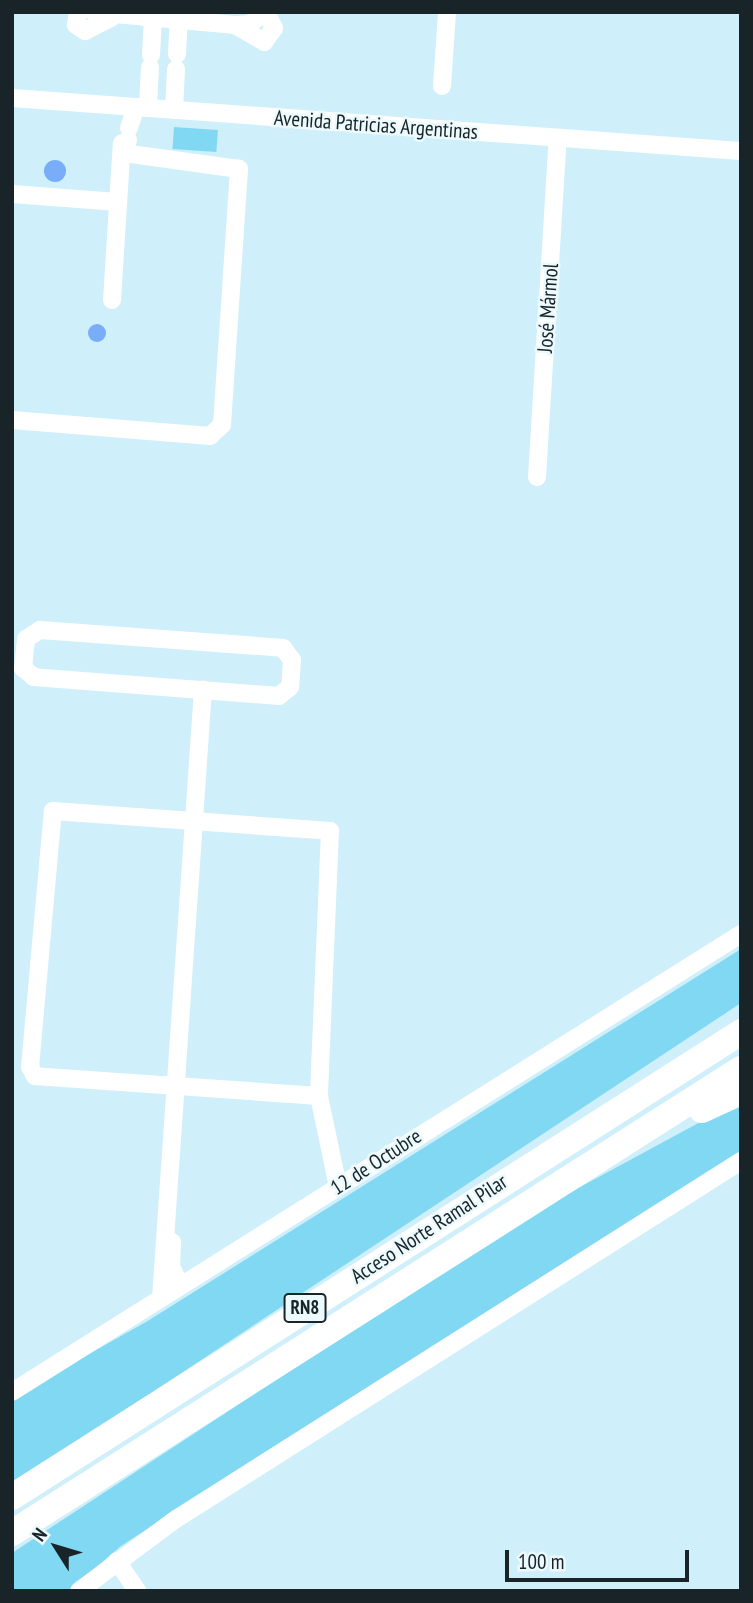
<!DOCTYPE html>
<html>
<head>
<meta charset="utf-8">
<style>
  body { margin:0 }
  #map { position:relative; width:753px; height:1603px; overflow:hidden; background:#cfeffa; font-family:"PT Sans Narrow",sans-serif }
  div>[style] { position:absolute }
  .green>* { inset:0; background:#81d8f3; transform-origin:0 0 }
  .water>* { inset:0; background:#79adf9 }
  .round { border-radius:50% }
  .minor>* { height:18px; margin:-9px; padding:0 9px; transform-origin:9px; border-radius:9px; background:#fff }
  .highway>* { height:26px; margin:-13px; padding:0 13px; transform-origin:13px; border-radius:13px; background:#fff }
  span { translate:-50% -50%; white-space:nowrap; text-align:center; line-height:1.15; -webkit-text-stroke:5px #ecf9fd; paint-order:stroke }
  .shield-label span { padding:2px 5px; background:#ecf9fd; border:2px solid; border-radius:5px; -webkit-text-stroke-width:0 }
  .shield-label { font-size:19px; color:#182428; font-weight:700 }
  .street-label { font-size:21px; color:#182428 }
  .frame { position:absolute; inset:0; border:14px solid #182428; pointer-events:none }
  .north { position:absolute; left:21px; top:1512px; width:70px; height:70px; -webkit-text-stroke:5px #ecf9fd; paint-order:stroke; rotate:307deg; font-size:19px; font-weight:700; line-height:28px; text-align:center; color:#182428 }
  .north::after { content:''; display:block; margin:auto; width:24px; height:32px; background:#182428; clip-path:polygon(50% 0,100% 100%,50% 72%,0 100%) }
  .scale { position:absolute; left:505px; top:1550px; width:184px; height:32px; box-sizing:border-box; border:4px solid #182428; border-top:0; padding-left:9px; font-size:21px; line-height:24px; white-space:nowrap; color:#182428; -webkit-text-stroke:5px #ecf9fd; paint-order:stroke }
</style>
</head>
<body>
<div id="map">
  <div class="green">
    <i style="left:174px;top:127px;width:44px;height:22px;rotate:4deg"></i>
    <i style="clip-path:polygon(741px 949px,741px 1003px,12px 1485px,12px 1397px,146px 1322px)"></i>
    <i style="clip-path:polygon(741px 1100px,741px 1153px,259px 1456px,121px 1546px,68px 1591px,12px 1591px,12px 1553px,521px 1219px)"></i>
  </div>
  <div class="water">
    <i class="round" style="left:44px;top:160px;width:22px;height:22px"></i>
    <i class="round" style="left:88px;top:324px;width:18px;height:18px"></i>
  </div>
  <div class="minor">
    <i style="left:78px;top:12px;width:13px;rotate:99deg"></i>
    <i style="left:76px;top:25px;width:11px;rotate:34deg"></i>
    <i style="left:85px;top:31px;width:30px;rotate:-27deg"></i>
    <i style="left:93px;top:12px;width:143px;rotate:5.2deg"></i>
    <i style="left:235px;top:25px;width:16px;rotate:-4deg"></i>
    <i style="left:251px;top:24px;width:16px;rotate:-47deg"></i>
    <i style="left:235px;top:25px;width:34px;rotate:30deg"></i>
    <i style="left:264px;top:42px;width:17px;rotate:-54deg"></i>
    <i style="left:274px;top:28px;width:18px;rotate:-117deg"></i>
    <i style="left:177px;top:54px;width:33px;rotate:-87deg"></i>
    <i style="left:151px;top:55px;width:35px;rotate:-87deg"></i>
    <i style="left:442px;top:86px;width:74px;rotate:-86.1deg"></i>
    <i style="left:12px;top:98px;width:731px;rotate:4.16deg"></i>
    <i style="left:148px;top:108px;width:41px;rotate:-87.2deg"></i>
    <i style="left:174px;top:110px;width:41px;rotate:-87.2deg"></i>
    <i style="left:129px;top:128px;width:22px;rotate:-72deg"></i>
    <i style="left:12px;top:194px;width:106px;rotate:4.3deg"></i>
    <i style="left:112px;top:300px;width:157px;rotate:-86.4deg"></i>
    <i style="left:12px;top:420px;width:199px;rotate:4.6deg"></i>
    <i style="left:210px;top:436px;width:16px;rotate:-43deg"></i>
    <i style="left:222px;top:425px;width:257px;rotate:-86.2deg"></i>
    <i style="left:239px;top:169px;width:116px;rotate:-172.1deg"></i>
    <i style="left:124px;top:153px;width:14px;rotate:-73deg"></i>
    <i style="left:537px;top:477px;width:340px;rotate:-86.5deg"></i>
    <i style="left:40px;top:630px;width:244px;rotate:4.2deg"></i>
    <i style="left:283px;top:648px;width:15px;rotate:53deg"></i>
    <i style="left:292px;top:660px;width:27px;rotate:94deg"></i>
    <i style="left:290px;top:687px;width:14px;rotate:141deg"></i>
    <i style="left:279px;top:696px;width:246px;rotate:-175.6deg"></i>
    <i style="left:34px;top:677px;width:14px;rotate:-141deg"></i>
    <i style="left:23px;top:668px;width:29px;rotate:-84deg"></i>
    <i style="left:26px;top:639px;width:17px;rotate:-33deg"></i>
    <i style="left:319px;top:1096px;width:285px;rotate:-176deg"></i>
    <i style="left:35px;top:1076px;width:10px;rotate:-119deg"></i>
    <i style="left:30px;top:1067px;width:257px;rotate:-84.9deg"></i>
    <i style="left:53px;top:811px;width:278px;rotate:4.1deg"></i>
    <i style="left:330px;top:831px;width:265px;rotate:92.4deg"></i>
    <i style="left:319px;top:1096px;width:93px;rotate:78.2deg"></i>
    <i style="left:172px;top:1242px;width:24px;rotate:92deg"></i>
    <i style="left:171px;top:1266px;width:22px;rotate:66deg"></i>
    <i style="left:161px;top:1298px;width:610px;rotate:-86.05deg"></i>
    <i style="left:12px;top:1392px;width:861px;rotate:-32.14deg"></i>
    <i style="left:117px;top:1561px;width:36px;rotate:56deg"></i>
    <i style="left:79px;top:1591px;width:121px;rotate:-36.6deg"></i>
    <i style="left:176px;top:1519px;width:669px;rotate:-32.36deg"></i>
  </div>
  <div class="highway">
    <i style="left:702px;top:1110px;width:43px;rotate:-24.8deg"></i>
    <i style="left:12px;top:1497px;width:865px;rotate:-32.53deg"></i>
    <i style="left:12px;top:1533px;width:864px;rotate:-32.48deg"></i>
  </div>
  <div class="shield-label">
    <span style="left:305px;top:1308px">RN8</span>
  </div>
  <div class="street-label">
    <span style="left:376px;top:125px;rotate:4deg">Avenida Patricias Argentinas</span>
    <span style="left:548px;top:308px;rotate:-86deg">José Mármol</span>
    <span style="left:376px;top:1162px;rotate:-33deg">12 de Octubre</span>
    <span style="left:429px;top:1229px;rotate:-33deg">Acceso Norte Ramal Pilar</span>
  </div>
  <div class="frame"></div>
  <div class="north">N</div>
  <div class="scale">100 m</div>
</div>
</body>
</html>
